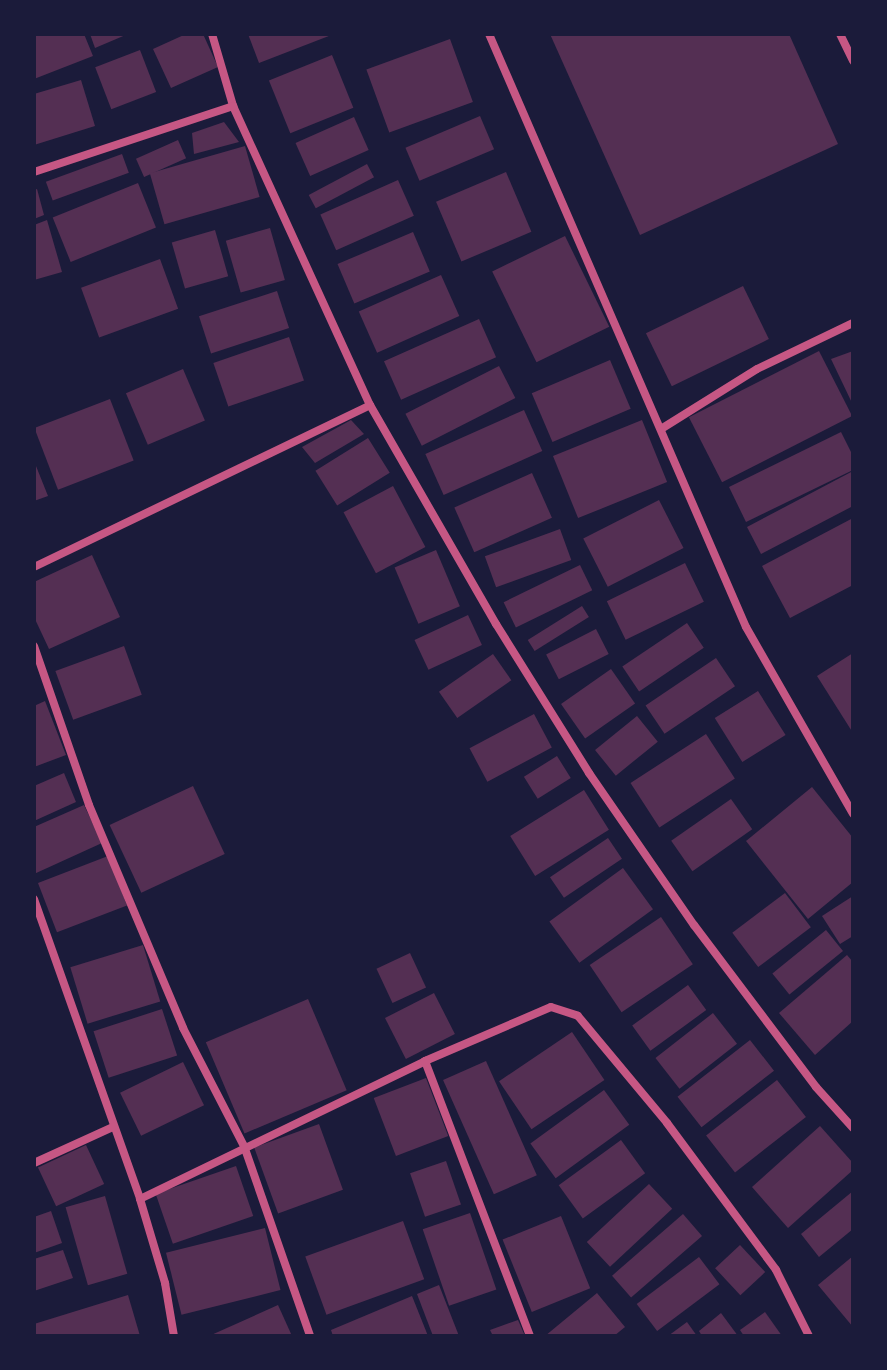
<!DOCTYPE html>
<html>
<head>
<meta charset="utf-8">
<style>
  body { margin:0 }
  #map { position:relative; width:887px; height:1370px; overflow:hidden; background:#1b1b3a; font-family:Arial,sans-serif }
  div>[style] { position:absolute }
  .building>* { inset:0; background:#542f53; transform-origin:0 0 }
  .minor>* { height:8px; margin:-4px; padding:0 4px; transform-origin:4px; border-radius:4px; background:#c65784 }
  span { translate:-50% -50%; white-space:nowrap; text-align:center; line-height:1.15; -webkit-text-stroke:6px #1b1b3a; paint-order:stroke }
  .frame { position:absolute; inset:0; border:36px solid #1b1b3a; pointer-events:none }
</style>
</head>
<body>
<div id="map">
  <div class="building">
    <i style="clip-path:polygon(34px 34px,84px 34px,93px 56px,34px 79px)"></i>
    <i style="clip-path:polygon(90px 34px,128px 34px,95px 48px)"></i>
    <i style="clip-path:polygon(186px 34px,203px 34px,218px 67px,171px 88px,153px 49px)"></i>
    <i style="clip-path:polygon(248px 34px,334px 34px,259px 63px)"></i>
    <i style="clip-path:polygon(550px 34px,789px 34px,838px 144px,640px 235px)"></i>
    <i style="left:450px;top:39px;width:67px;height:89px;rotate:70deg"></i>
    <i style="left:140px;top:50px;width:45px;height:48px;rotate:69deg"></i>
    <i style="left:332px;top:55px;width:57px;height:68px;rotate:68deg"></i>
    <i style="clip-path:polygon(81px 80px,95px 126px,34px 145px,34px 94px)"></i>
    <i style="left:480px;top:116px;width:36px;height:81px;rotate:67deg"></i>
    <i style="left:354px;top:117px;width:36px;height:64px;rotate:66deg"></i>
    <i style="clip-path:polygon(224px 122px,239px 142px,194px 154px,192px 133px)"></i>
    <i style="left:178px;top:140px;width:20px;height:46px;rotate:66deg"></i>
    <i style="left:245px;top:146px;width:53px;height:99px;rotate:74deg"></i>
    <i style="left:122px;top:154px;width:20px;height:81px;rotate:70deg"></i>
    <i style="left:367px;top:164px;width:15px;height:66px;rotate:62deg"></i>
    <i style="left:506px;top:172px;width:65px;height:76px;rotate:67deg"></i>
    <i style="left:398px;top:180px;width:39px;height:85px;rotate:66deg"></i>
    <i style="left:138px;top:183px;width:48px;height:92px;rotate:68deg"></i>
    <i style="clip-path:polygon(37px 189px,44px 215px,34px 219px,34px 190px)"></i>
    <i style="clip-path:polygon(47px 220px,62px 272px,34px 280px,34px 225px)"></i>
    <i style="left:270px;top:228px;width:54px;height:46px;rotate:74deg"></i>
    <i style="left:215px;top:230px;width:48px;height:45px;rotate:74deg"></i>
    <i style="left:413px;top:232px;width:43px;height:82px;rotate:67deg"></i>
    <i style="left:565px;top:236px;width:101px;height:81px;rotate:64deg"></i>
    <i style="left:160px;top:259px;width:53px;height:84px;rotate:70deg"></i>
    <i style="left:441px;top:275px;width:45px;height:90px;rotate:66deg"></i>
    <i style="left:743px;top:286px;width:59px;height:108px;rotate:64deg"></i>
    <i style="left:277px;top:291px;width:39px;height:82px;rotate:72deg"></i>
    <i style="left:479px;top:319px;width:42px;height:104px;rotate:66deg"></i>
    <i style="left:289px;top:337px;width:46px;height:80px;rotate:71deg"></i>
    <i style="left:819px;top:351px;width:73px;height:146px;rotate:63deg"></i>
    <i style="clip-path:polygon(853px 351px,853px 405px,831px 359px)"></i>
    <i style="left:610px;top:360px;width:53px;height:85px;rotate:67deg"></i>
    <i style="left:499px;top:366px;width:36px;height:105px;rotate:63deg"></i>
    <i style="left:183px;top:369px;width:56px;height:62px;rotate:67deg"></i>
    <i style="left:110px;top:399px;width:66px;height:81px;rotate:69deg"></i>
    <i style="left:524px;top:410px;width:45px;height:108px;rotate:66deg"></i>
    <i style="clip-path:polygon(351px 420px,364px 434px,315px 463px,302px 447px)"></i>
    <i style="left:642px;top:420px;width:67px;height:96px;rotate:68deg"></i>
    <i style="clip-path:polygon(841px 432px,853px 456px,853px 470px,746px 522px,729px 487px)"></i>
    <i style="left:368px;top:438px;width:41px;height:62px;rotate:58deg"></i>
    <i style="clip-path:polygon(34px 461px,48px 496px,34px 501px)"></i>
    <i style="clip-path:polygon(853px 471px,853px 506px,761px 554px,747px 527px)"></i>
    <i style="left:532px;top:473px;width:49px;height:85px;rotate:66deg"></i>
    <i style="left:393px;top:486px;width:69px;height:56px;rotate:62deg"></i>
    <i style="left:659px;top:500px;width:54px;height:85px;rotate:63deg"></i>
    <i style="clip-path:polygon(853px 518px,853px 585px,790px 618px,762px 566px)"></i>
    <i style="left:560px;top:529px;width:33px;height:80px;rotate:70deg"></i>
    <i style="left:436px;top:550px;width:61px;height:45px;rotate:67deg"></i>
    <i style="clip-path:polygon(92px 555px,120px 617px,49px 649px,34px 617px,34px 582px)"></i>
    <i style="left:685px;top:563px;width:43px;height:87px;rotate:64deg"></i>
    <i style="left:580px;top:565px;width:28px;height:85px;rotate:64deg"></i>
    <i style="left:582px;top:606px;width:13px;height:64px;rotate:58deg"></i>
    <i style="left:468px;top:615px;width:33px;height:59px;rotate:65deg"></i>
    <i style="left:687px;top:623px;width:30px;height:78px;rotate:56deg"></i>
    <i style="left:596px;top:629px;width:28px;height:56px;rotate:63deg"></i>
    <i style="left:124px;top:646px;width:52px;height:73px;rotate:70deg"></i>
    <i style="clip-path:polygon(853px 653px,853px 733px,817px 676px)"></i>
    <i style="left:493px;top:654px;width:32px;height:66px;rotate:55deg"></i>
    <i style="left:716px;top:658px;width:34px;height:85px;rotate:56deg"></i>
    <i style="left:611px;top:669px;width:42px;height:61px;rotate:55deg"></i>
    <i style="left:758px;top:691px;width:52px;height:51px;rotate:58deg"></i>
    <i style="clip-path:polygon(45px 701px,66px 755px,34px 767px,34px 706px)"></i>
    <i style="left:534px;top:714px;width:38px;height:73px;rotate:62deg"></i>
    <i style="left:637px;top:716px;width:33px;height:54px;rotate:51deg"></i>
    <i style="left:706px;top:734px;width:53px;height:90px;rotate:57deg"></i>
    <i style="left:557px;top:756px;width:26px;height:39px;rotate:58deg"></i>
    <i style="clip-path:polygon(64px 773px,76px 802px,34px 821px,34px 786px)"></i>
    <i style="left:193px;top:786px;width:75px;height:92px;rotate:65deg"></i>
    <i style="clip-path:polygon(812px 787px,853px 838px,853px 882px,808px 919px,746px 841px)"></i>
    <i style="left:584px;top:790px;width:47px;height:87px;rotate:58deg"></i>
    <i style="left:731px;top:799px;width:37px;height:73px;rotate:55deg"></i>
    <i style="clip-path:polygon(84px 805px,102px 843px,34px 874px,34px 827px)"></i>
    <i style="left:608px;top:838px;width:25px;height:70px;rotate:56deg"></i>
    <i style="left:108px;top:856px;width:53px;height:75px;rotate:69deg"></i>
    <i style="left:623px;top:868px;width:51px;height:91px;rotate:54deg"></i>
    <i style="left:785px;top:893px;width:43px;height:66px;rotate:53deg"></i>
    <i style="clip-path:polygon(853px 896px,853px 936px,840px 944px,822px 916px)"></i>
    <i style="left:661px;top:917px;width:57px;height:86px;rotate:56deg"></i>
    <i style="left:826px;top:930px;width:27px;height:69px;rotate:51deg"></i>
    <i style="left:143px;top:945px;width:59px;height:76px;rotate:73deg"></i>
    <i style="left:410px;top:953px;width:38px;height:37px;rotate:65deg"></i>
    <i style="clip-path:polygon(847px 955px,853px 962px,853px 1021px,815px 1055px,779px 1013px)"></i>
    <i style="left:688px;top:985px;width:31px;height:69px;rotate:54deg"></i>
    <i style="left:434px;top:993px;width:46px;height:55px;rotate:63deg"></i>
    <i style="left:308px;top:999px;width:99px;height:111px;rotate:67deg"></i>
    <i style="left:162px;top:1009px;width:49px;height:72px;rotate:72deg"></i>
    <i style="left:713px;top:1013px;width:39px;height:73px;rotate:52deg"></i>
    <i style="left:572px;top:1032px;width:58px;height:88px;rotate:56deg"></i>
    <i style="left:750px;top:1040px;width:39px;height:92px;rotate:52deg"></i>
    <i style="left:486px;top:1061px;width:125px;height:47px;rotate:66deg"></i>
    <i style="left:183px;top:1062px;width:48px;height:70px;rotate:64deg"></i>
    <i style="left:426px;top:1078px;width:62px;height:56px;rotate:69deg"></i>
    <i style="left:777px;top:1080px;width:47px;height:90px;rotate:52deg"></i>
    <i style="left:604px;top:1090px;width:43px;height:91px;rotate:54deg"></i>
    <i style="left:319px;top:1124px;width:70px;height:69px;rotate:70deg"></i>
    <i style="clip-path:polygon(820px 1126px,853px 1163px,853px 1170px,788px 1228px,752px 1187px)"></i>
    <i style="left:621px;top:1140px;width:41px;height:77px;rotate:54deg"></i>
    <i style="left:86px;top:1145px;width:43px;height:53px;rotate:65deg"></i>
    <i style="left:446px;top:1161px;width:46px;height:38px;rotate:71deg"></i>
    <i style="left:236px;top:1166px;width:53px;height:85px;rotate:71deg"></i>
    <i style="left:649px;top:1184px;width:34px;height:85px;rotate:47deg"></i>
    <i style="clip-path:polygon(853px 1191px,853px 1229px,819px 1257px,801px 1234px)"></i>
    <i style="left:105px;top:1196px;width:81px;height:41px;rotate:74deg"></i>
    <i style="clip-path:polygon(51px 1211px,62px 1243px,34px 1253px,34px 1217px)"></i>
    <i style="left:470px;top:1213px;width:81px;height:50px;rotate:71deg"></i>
    <i style="left:683px;top:1214px;width:29px;height:94px;rotate:49deg"></i>
    <i style="left:561px;top:1216px;width:78px;height:63px;rotate:68deg"></i>
    <i style="left:403px;top:1221px;width:62px;height:104px;rotate:70deg"></i>
    <i style="left:265px;top:1228px;width:64px;height:102px;rotate:76deg"></i>
    <i style="left:740px;top:1245px;width:37px;height:34px;rotate:47deg"></i>
    <i style="clip-path:polygon(63px 1250px,73px 1278px,34px 1291px,34px 1259px)"></i>
    <i style="clip-path:polygon(853px 1256px,853px 1327px,818px 1285px)"></i>
    <i style="left:699px;top:1257px;width:34px;height:78px;rotate:53deg"></i>
    <i style="clip-path:polygon(439px 1285px,459px 1336px,433px 1336px,417px 1294px)"></i>
    <i style="clip-path:polygon(597px 1293px,625px 1327px,614px 1336px,545px 1336px)"></i>
    <i style="clip-path:polygon(128px 1295px,140px 1336px,34px 1336px,34px 1324px)"></i>
    <i style="clip-path:polygon(412px 1296px,428px 1336px,333px 1336px,331px 1330px)"></i>
    <i style="clip-path:polygon(278px 1305px,292px 1336px,209px 1336px)"></i>
    <i style="clip-path:polygon(765px 1312px,782px 1336px,744px 1336px,740px 1330px)"></i>
    <i style="clip-path:polygon(721px 1313px,738px 1336px,702px 1336px,699px 1331px)"></i>
    <i style="clip-path:polygon(518px 1320px,525px 1336px,493px 1336px,490px 1330px)"></i>
    <i style="clip-path:polygon(687px 1322px,697px 1336px,668px 1336px)"></i>
  </div>
  <div class="minor">
    <i style="left:212px;top:34px;width:75px;rotate:73.7deg"></i>
    <i style="left:233px;top:106px;width:329px;rotate:65.4deg"></i>
    <i style="left:370px;top:405px;width:253px;rotate:60.1deg"></i>
    <i style="left:496px;top:624px;width:176px;rotate:58deg"></i>
    <i style="left:589px;top:773px;width:185px;rotate:55.4deg"></i>
    <i style="left:694px;top:925px;width:203px;rotate:53deg"></i>
    <i style="left:816px;top:1087px;width:55px;rotate:47.9deg"></i>
    <i style="left:489px;top:34px;width:646px;rotate:66.57deg"></i>
    <i style="left:746px;top:627px;width:215px;rotate:60.2deg"></i>
    <i style="left:840px;top:34px;width:30px;rotate:64deg"></i>
    <i style="left:34px;top:172px;width:210px;rotate:-18.3deg"></i>
    <i style="left:661px;top:429px;width:113px;rotate:-32deg"></i>
    <i style="left:757px;top:369px;width:106px;rotate:-25.6deg"></i>
    <i style="left:34px;top:567px;width:373px;rotate:-25.7deg"></i>
    <i style="left:34px;top:646px;width:168px;rotate:70.9deg"></i>
    <i style="left:89px;top:805px;width:242px;rotate:67.1deg"></i>
    <i style="left:183px;top:1028px;width:133px;rotate:62.7deg"></i>
    <i style="left:244px;top:1146px;width:201px;rotate:70.8deg"></i>
    <i style="left:34px;top:899px;width:318px;rotate:70.5deg"></i>
    <i style="left:140px;top:1199px;width:88px;rotate:73.4deg"></i>
    <i style="left:165px;top:1283px;width:54px;rotate:80.4deg"></i>
    <i style="left:425px;top:1061px;width:137px;rotate:-23.2deg"></i>
    <i style="left:551px;top:1007px;width:28px;rotate:18deg"></i>
    <i style="left:578px;top:1016px;width:139px;rotate:50.2deg"></i>
    <i style="left:667px;top:1123px;width:183px;rotate:53.4deg"></i>
    <i style="left:776px;top:1270px;width:74px;rotate:63.4deg"></i>
    <i style="left:34px;top:1163px;width:87px;rotate:-24.5deg"></i>
    <i style="left:140px;top:1199px;width:317px;rotate:-25.8deg"></i>
    <i style="left:425px;top:1061px;width:294px;rotate:69.1deg"></i>
  </div>
  <div class="frame"></div>
</div>
</body>
</html>
